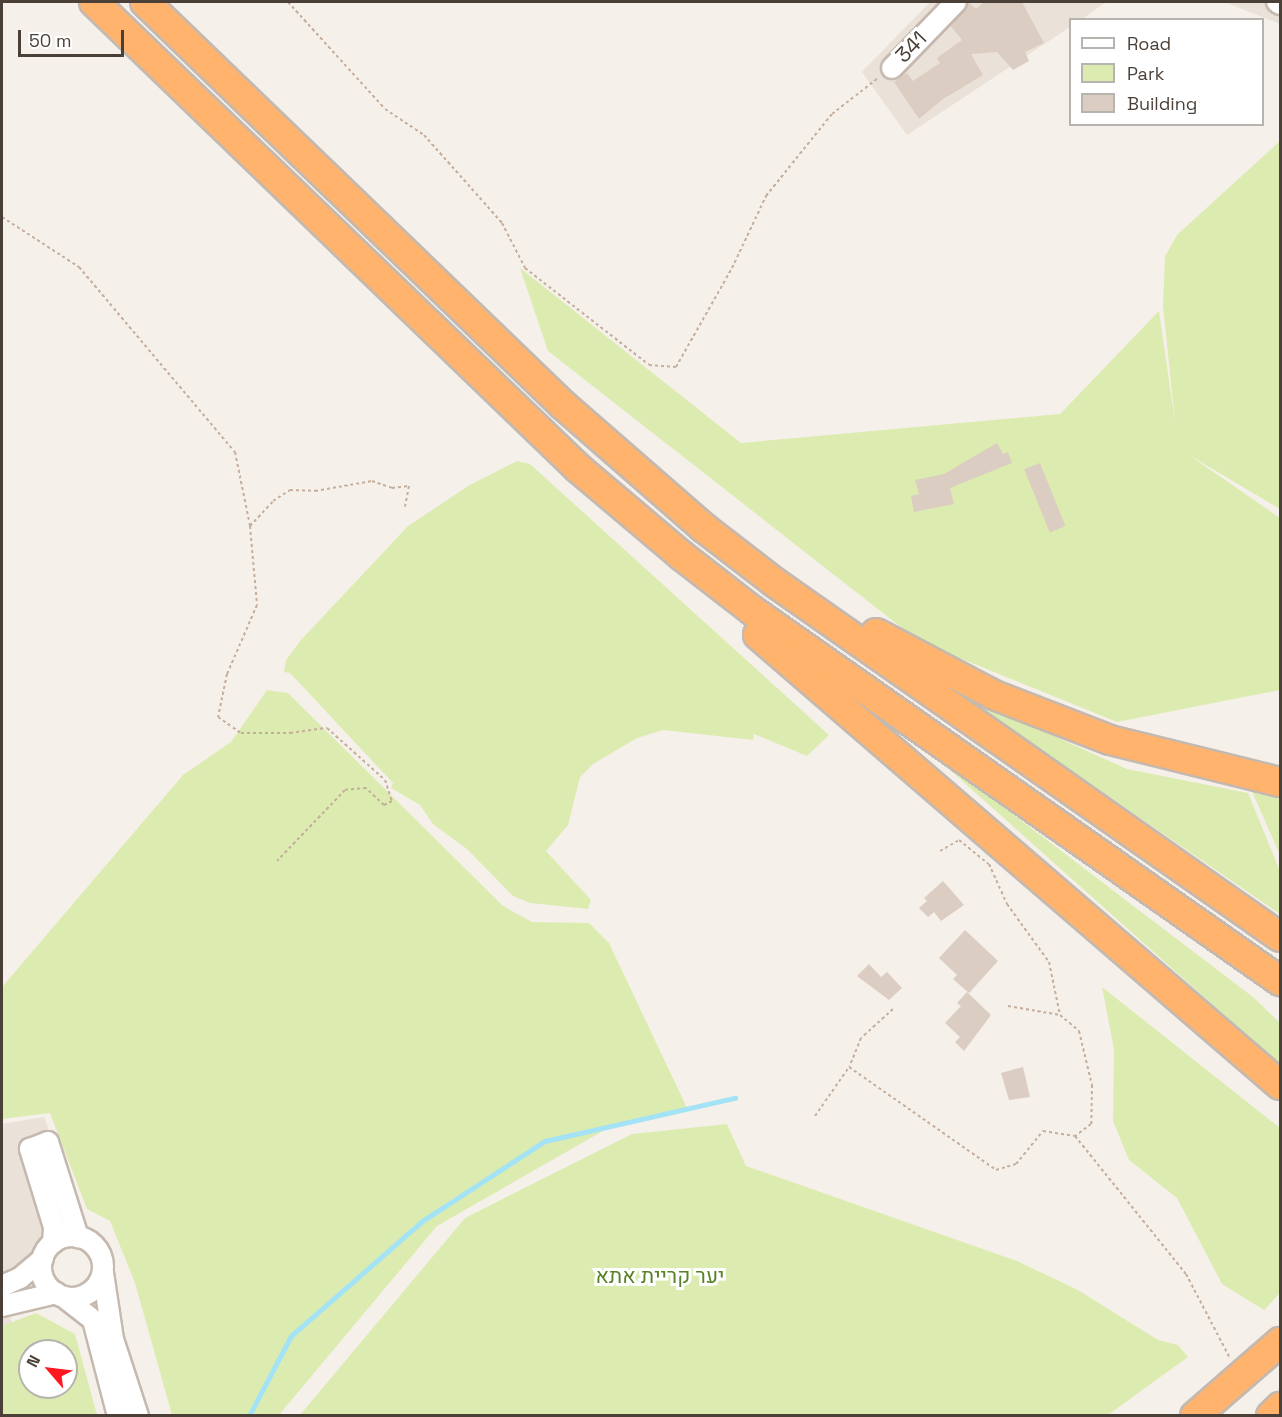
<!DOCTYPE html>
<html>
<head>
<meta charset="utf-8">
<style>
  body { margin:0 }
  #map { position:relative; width:1282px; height:1417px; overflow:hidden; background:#f6f0ea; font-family:"Space Grotesk",Heebo,sans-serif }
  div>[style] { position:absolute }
  .residential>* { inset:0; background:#eae1d8 }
  .green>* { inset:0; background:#dcecb1 }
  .stream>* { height:4.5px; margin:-2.25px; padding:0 2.25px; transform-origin:2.25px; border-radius:2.25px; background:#a4e3f5 }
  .building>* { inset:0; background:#dbcdc2; transform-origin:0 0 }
  .path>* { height:2px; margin-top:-1px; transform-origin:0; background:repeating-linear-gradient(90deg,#c5af9c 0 3px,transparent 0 6px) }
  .roads { filter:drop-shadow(2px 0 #c5b9af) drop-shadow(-2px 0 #c5b9af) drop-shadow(0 2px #c5b9af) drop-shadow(0 -2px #c5b9af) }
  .minor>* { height:20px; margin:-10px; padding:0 10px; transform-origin:10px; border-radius:10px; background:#fff }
  .minor>.ring { margin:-10px; padding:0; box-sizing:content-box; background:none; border:20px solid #fff; border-radius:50% }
  .highway>* { height:28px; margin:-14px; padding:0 14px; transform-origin:14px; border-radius:14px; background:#ffb36c }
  span { translate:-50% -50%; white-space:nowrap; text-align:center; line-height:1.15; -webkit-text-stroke:6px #fff; paint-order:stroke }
  .street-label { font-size:21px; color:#4b4038 }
  .park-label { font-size:21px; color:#598126 }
  .frame { position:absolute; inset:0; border:3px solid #4b4038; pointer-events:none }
  .legend { position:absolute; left:1069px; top:18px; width:195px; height:108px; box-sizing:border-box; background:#fff; border:2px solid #b7b3af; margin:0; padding:8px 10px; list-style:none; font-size:18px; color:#4b4038 }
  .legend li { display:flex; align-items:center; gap:12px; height:30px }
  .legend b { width:30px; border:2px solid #b7b3af }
  .north { position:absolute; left:18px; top:1339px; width:60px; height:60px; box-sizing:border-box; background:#fff; border:2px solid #b7b3af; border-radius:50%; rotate:298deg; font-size:16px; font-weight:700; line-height:24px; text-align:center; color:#4b4038 }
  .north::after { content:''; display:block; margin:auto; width:21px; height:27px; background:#ff1820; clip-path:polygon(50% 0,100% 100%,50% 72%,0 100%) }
  .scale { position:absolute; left:18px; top:30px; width:106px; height:27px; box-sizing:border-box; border:3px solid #4b4038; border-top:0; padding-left:8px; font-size:18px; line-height:21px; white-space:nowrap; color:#4b4038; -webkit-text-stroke:4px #fff; paint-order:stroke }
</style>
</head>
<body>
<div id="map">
  <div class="residential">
    <i style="clip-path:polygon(930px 2px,1106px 2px,1082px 19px,1070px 20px,1070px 27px,907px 135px,862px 72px)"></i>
    <i style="clip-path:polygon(1225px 2px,1280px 2px,1280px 24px,1232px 5px)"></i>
    <i style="clip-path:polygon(44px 1117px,80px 1213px,9px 1314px,30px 1373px,30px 1387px,2px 1415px,2px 1124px)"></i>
  </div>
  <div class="green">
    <i style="clip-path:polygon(1280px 141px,1280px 509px,1189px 455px,1280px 518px,1280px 690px,1117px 722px,920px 642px,548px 351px,520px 268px,741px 443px,1060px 414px,1159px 311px,1175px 422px,1163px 306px,1165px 256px,1177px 235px)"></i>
    <i style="clip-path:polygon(517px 461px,530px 464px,829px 735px,807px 756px,754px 734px,753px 740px,663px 730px,637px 738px,593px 764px,580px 777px,568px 825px,546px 851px,591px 900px,588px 909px,530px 903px,513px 896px,467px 849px,433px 824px,420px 805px,391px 788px,393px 783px,290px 673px,284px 672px,286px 660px,301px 640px,408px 526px,468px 486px)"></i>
    <i style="clip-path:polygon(267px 690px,288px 693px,503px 906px,532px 922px,589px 923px,609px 943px,688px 1110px,610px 1127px,437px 1226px,279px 1415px,172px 1415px,135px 1283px,110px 1221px,87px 1209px,50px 1113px,2px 1119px,2px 987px,183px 775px,231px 742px)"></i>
    <i style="clip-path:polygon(958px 693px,1127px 769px,1248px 793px,1280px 871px,1280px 914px)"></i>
    <i style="clip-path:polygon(922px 745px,1253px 997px,1280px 1023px,1280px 1065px)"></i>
    <i style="clip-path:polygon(1251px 789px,1280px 795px,1280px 855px)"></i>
    <i style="clip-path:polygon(1102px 987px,1280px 1128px,1280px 1293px,1264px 1310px,1222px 1284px,1177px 1198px,1129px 1160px,1113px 1121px,1114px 1049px)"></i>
    <i style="clip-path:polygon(727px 1124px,746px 1166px,1017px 1261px,1078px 1290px,1158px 1340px,1178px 1345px,1188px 1357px,1108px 1415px,300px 1415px,465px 1218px,632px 1134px)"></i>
    <i style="clip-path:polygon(evenodd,36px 1313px,75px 1334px,97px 1415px,2px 1415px,2px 1326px,36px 1313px,30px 1351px,66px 1351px,66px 1387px,30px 1387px,30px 1351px)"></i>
  </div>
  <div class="stream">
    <i style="left:249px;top:1416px;width:90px;rotate:-62.3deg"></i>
    <i style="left:291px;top:1336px;width:173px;rotate:-41.2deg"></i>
    <i style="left:421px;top:1222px;width:148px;rotate:-33.2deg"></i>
    <i style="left:545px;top:1141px;width:195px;rotate:-12.8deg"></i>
  </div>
  <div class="building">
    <i style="clip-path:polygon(968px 2px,976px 9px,984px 2px,1022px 2px,1044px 43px,1025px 52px,1029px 61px,1013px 70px,997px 52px,971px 54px,983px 75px,943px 99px,919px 119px,894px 82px,907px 73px,913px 81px,940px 63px,937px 58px,962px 40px,950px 25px)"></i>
    <i style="clip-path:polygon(997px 443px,1003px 454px,1008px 452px,1012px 463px,950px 488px,954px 504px,914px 512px,911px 496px,919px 494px,915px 480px,944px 474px)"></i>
    <i style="left:1040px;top:463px;width:68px;height:17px;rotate:68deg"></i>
    <i style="clip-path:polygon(943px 881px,964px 905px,941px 921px,934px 912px,928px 917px,919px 908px,927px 901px,924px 898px)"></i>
    <i style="clip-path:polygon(965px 930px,998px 961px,969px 993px,953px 979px,957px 975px,939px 958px)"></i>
    <i style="clip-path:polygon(869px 964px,881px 977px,887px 972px,902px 988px,889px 1000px,857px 976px)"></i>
    <i style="clip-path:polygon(967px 992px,991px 1015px,964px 1051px,955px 1042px,960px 1037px,945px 1023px,961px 1006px,957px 1003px)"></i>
    <i style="clip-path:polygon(1023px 1067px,1030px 1097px,1009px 1100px,1001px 1073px)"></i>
  </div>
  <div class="path">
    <i style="left:288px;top:2px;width:144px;rotate:47.8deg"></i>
    <i style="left:385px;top:109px;width:47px;rotate:33.7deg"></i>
    <i style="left:424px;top:135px;width:118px;rotate:48.4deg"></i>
    <i style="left:502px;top:223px;width:51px;rotate:62.9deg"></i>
    <i style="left:525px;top:268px;width:157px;rotate:38deg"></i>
    <i style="left:649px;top:365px;width:27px;rotate:4deg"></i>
    <i style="left:676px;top:367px;width:114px;rotate:-60.5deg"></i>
    <i style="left:732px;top:268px;width:80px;rotate:-64.7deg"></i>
    <i style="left:766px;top:196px;width:105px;rotate:-51.2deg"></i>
    <i style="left:832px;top:114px;width:58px;rotate:-38deg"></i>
    <i style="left:2px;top:217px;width:92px;rotate:33deg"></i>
    <i style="left:79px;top:267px;width:242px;rotate:49.9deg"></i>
    <i style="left:235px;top:452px;width:76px;rotate:78.5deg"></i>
    <i style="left:250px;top:526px;width:34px;rotate:-47deg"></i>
    <i style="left:273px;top:501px;width:20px;rotate:-33deg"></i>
    <i style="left:290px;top:490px;width:25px;rotate:2deg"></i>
    <i style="left:315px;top:491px;width:58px;rotate:-10deg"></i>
    <i style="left:372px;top:481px;width:21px;rotate:19deg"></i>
    <i style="left:392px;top:488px;width:17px;rotate:-7deg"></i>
    <i style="left:409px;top:486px;width:21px;rotate:101deg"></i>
    <i style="left:250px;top:526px;width:79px;rotate:84.9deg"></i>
    <i style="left:257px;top:605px;width:75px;rotate:113.5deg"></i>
    <i style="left:227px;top:674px;width:44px;rotate:101.8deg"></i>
    <i style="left:218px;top:717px;width:28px;rotate:35deg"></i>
    <i style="left:241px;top:733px;width:49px"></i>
    <i style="left:290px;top:733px;width:37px;rotate:-8deg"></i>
    <i style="left:327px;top:728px;width:78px;rotate:41.9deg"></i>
    <i style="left:385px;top:780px;width:22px;rotate:72deg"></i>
    <i style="left:392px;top:801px;width:9px;rotate:153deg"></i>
    <i style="left:384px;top:805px;width:25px;rotate:-137deg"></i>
    <i style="left:366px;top:788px;width:21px;rotate:175deg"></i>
    <i style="left:345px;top:790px;width:98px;rotate:133.8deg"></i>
    <i style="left:940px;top:851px;width:22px;rotate:-30deg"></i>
    <i style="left:959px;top:840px;width:38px;rotate:39deg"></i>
    <i style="left:989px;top:864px;width:44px;rotate:65.8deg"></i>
    <i style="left:1007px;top:904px;width:72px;rotate:54.1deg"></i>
    <i style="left:1049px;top:962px;width:54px;rotate:78.3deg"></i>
    <i style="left:1008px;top:1006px;width:53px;rotate:9.8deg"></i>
    <i style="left:1060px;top:1015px;width:25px;rotate:40deg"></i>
    <i style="left:1079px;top:1031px;width:56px;rotate:76.5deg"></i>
    <i style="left:1092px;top:1085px;width:39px;rotate:91deg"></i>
    <i style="left:1091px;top:1124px;width:20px;rotate:143deg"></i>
    <i style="left:893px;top:1009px;width:43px;rotate:137.8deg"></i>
    <i style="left:861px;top:1038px;width:31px;rotate:112deg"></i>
    <i style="left:849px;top:1067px;width:179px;rotate:35deg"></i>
    <i style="left:996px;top:1170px;width:21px;rotate:-17deg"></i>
    <i style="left:1016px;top:1164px;width:43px;rotate:-50.7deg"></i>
    <i style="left:1043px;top:1131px;width:32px;rotate:9deg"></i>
    <i style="left:1075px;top:1136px;width:177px;rotate:51.2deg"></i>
    <i style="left:1186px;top:1274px;width:95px;rotate:62.4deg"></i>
    <i style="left:815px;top:1116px;width:60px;rotate:-55.2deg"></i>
  </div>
  <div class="roads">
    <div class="minor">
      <i style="left:1277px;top:2px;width:4px;rotate:34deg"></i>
      <i style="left:892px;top:68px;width:92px;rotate:-45.9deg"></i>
      <i class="ring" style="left:41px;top:1236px;width:42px;height:42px"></i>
      <i style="left:53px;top:1243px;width:16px;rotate:-86deg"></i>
      <i style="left:54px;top:1227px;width:82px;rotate:-107.1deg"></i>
      <i style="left:30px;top:1149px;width:19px;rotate:-21deg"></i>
      <i style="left:48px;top:1142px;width:100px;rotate:72.5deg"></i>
      <i style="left:103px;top:1273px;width:67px;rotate:81.4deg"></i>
      <i style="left:113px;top:1339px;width:81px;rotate:72deg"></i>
      <i style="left:2px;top:1286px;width:20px;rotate:-24deg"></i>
      <i style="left:20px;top:1278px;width:30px;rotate:-40deg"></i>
      <i style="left:64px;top:1297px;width:37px;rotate:38deg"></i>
      <i style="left:93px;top:1320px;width:99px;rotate:75.4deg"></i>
      <i style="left:2px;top:1306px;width:56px;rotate:-13.5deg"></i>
    </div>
    <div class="highway">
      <i style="left:94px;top:2px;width:672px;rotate:43.91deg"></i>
      <i style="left:578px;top:468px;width:136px;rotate:40.2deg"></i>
      <i style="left:682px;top:556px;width:90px;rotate:37.8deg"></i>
      <i style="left:753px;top:611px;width:644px;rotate:35.07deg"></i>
      <i style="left:145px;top:2px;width:581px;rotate:43.95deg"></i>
      <i style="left:563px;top:405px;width:187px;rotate:41.1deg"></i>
      <i style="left:704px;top:528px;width:88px;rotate:37.6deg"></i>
      <i style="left:774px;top:582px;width:618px;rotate:35.05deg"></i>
      <i style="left:876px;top:633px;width:133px;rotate:27.7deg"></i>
      <i style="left:994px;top:695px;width:124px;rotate:21.2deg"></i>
      <i style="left:1110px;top:740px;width:175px;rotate:13.9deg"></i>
      <i style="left:758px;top:635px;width:689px;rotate:40.76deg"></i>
      <i style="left:1195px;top:1416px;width:113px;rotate:-41deg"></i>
      <i style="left:1271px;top:1416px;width:13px;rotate:-45deg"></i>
    </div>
  </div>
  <div class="street-label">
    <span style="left:911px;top:47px;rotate:-46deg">341</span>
  </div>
  <div class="park-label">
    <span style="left:660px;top:1276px">יער קריית אתא</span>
  </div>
  <div class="frame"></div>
  <ul class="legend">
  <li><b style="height:8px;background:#fff"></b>Road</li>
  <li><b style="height:16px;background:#dcecb1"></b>Park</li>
  <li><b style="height:16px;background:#dbcdc2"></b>Building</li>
  </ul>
  <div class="north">N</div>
  <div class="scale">50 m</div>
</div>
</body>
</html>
